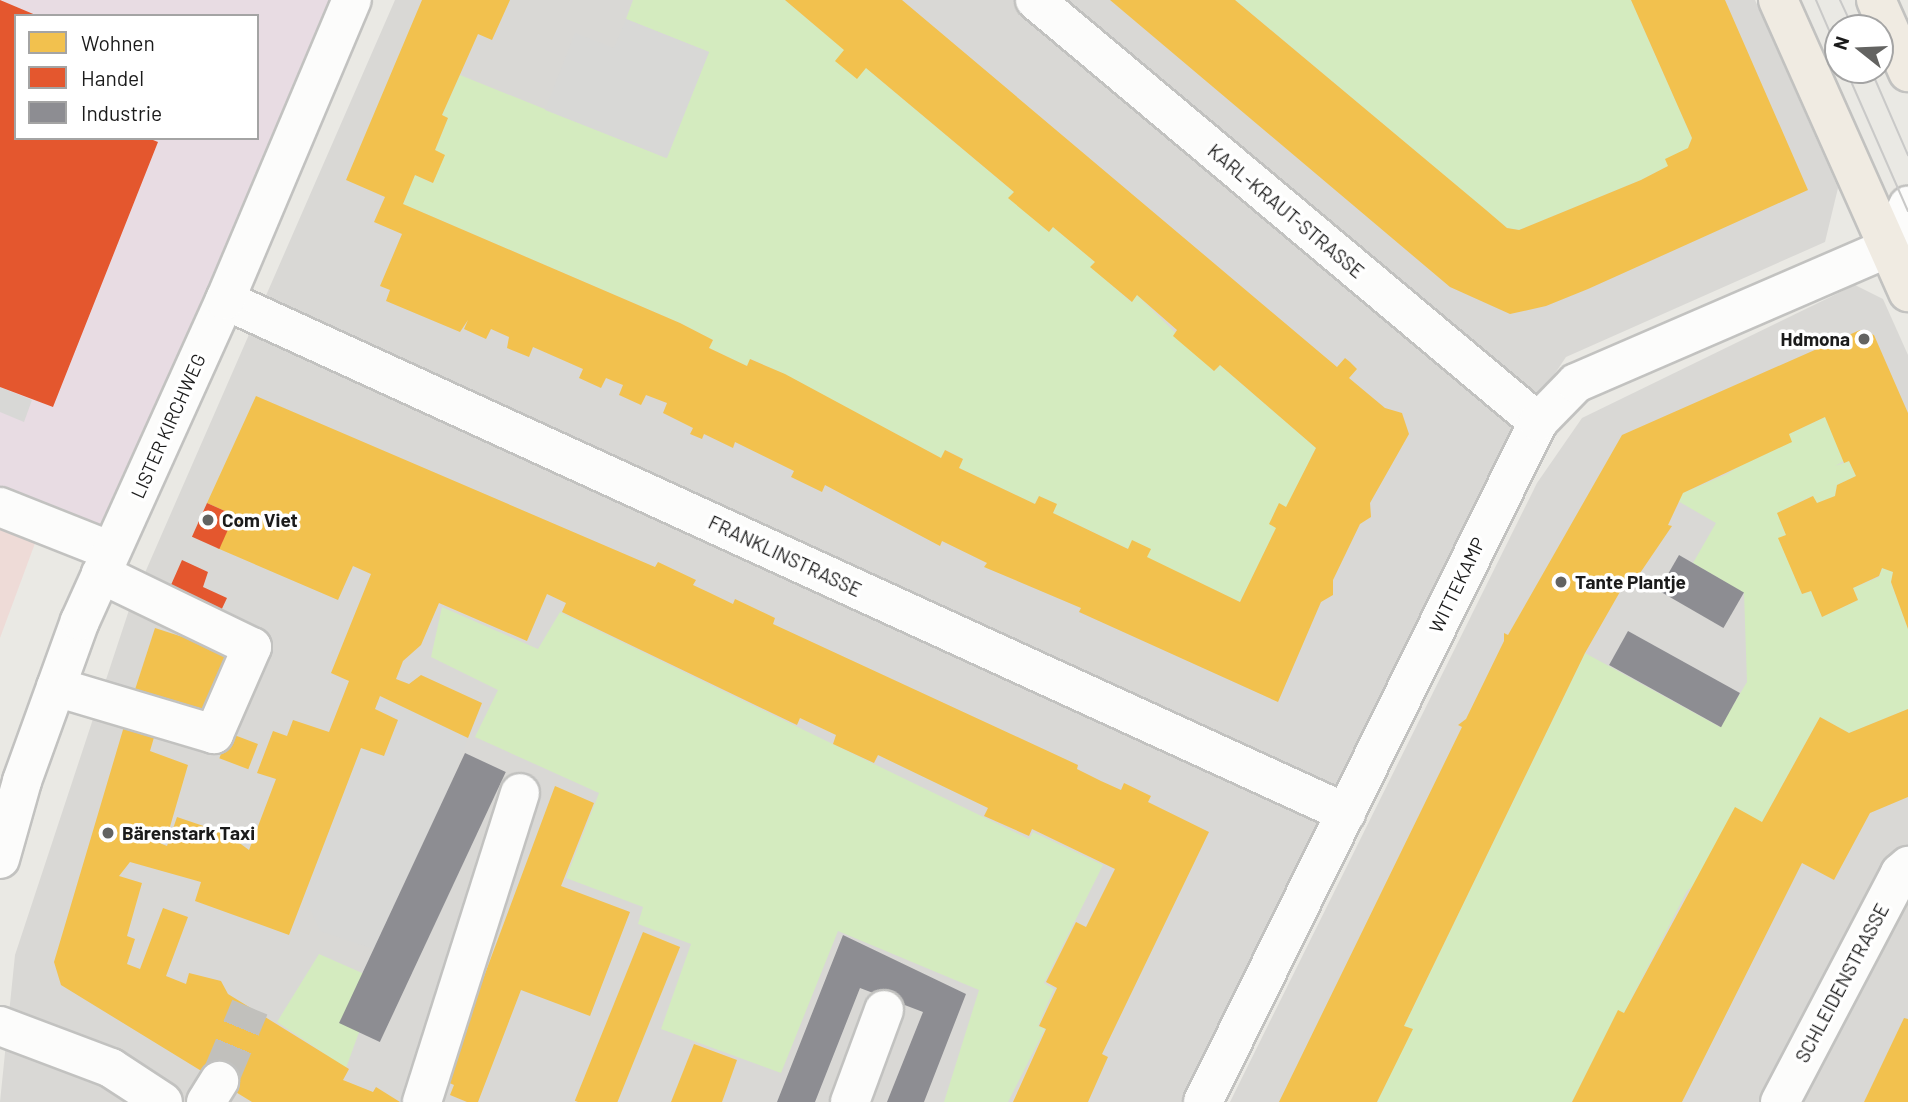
<!DOCTYPE html>
<html>
<head>
<meta charset="utf-8">
<style>
  body { margin:0 }
  #map { position:relative; width:1908px; height:1102px; overflow:hidden; background:#eae9e4; font-family:Barlow,sans-serif }
  div>[style] { position:absolute }
  .residential>* { inset:0; background:#d9d8d5 }
  .commercial>* { inset:0; background:#eedbd7 }
  .industrial>* { inset:0; background:#e8dce3 }
  .grass>* { inset:0; background:#d4ebbf }
  .parking>* { inset:0; background:#d8d8d6 }
  .homes>* { inset:0; background:#f2c14e; transform-origin:0 0 }
  .shops>* { inset:0; background:#e4572e; transform-origin:0 0 }
  .industry>* { inset:0; background:#8d8d92; transform-origin:0 0 }
  .minor-tunnel>* { height:38px; margin-top:-19px; transform-origin:0; background:repeating-linear-gradient(90deg,#c1c0bc 0 38px,transparent 0 57px) }
  .roads { filter:drop-shadow(2px 0 #c2c2c0) drop-shadow(-2px 0 #c2c2c0) drop-shadow(0 2px #c2c2c0) drop-shadow(0 -2px #c2c2c0) }
  .minor>* { height:38px; margin:-19px; padding:0 19px; transform-origin:19px; border-radius:19px; background:#fcfcfb }
  .major>* { height:38px; margin:-19px; padding:0 19px; transform-origin:19px; border-radius:19px; background:#f0ebe2 }
  .tram>* { height:2px; margin:-1px; padding:0 1px; transform-origin:1px; border-radius:1px; background:#c9c9c8 }
  .dots>* { width:19px; height:19px; translate:-50% -50%; box-sizing:border-box; border:4px solid #fff; border-radius:50% }
  span { translate:-50% -50%; white-space:nowrap; text-align:center; line-height:1.15; -webkit-text-stroke:7px #fff; paint-order:stroke }
  .street-label { font-size:19px; color:#1b1b1b }
  .poi-label { font-size:19px; color:#1b1b1b; font-weight:700 }
  .right { translate:-100% -50%; text-align:right }
  .left { translate:0 -50%; text-align:left }
  .legend { position:absolute; left:14px; top:14px; width:245px; height:126px; box-sizing:border-box; background:#fff; border:2px solid #a4a4a4; margin:0; padding:9px 12px; list-style:none; font-size:21px; color:#1b1b1b }
  .legend li { display:flex; align-items:center; gap:14px; height:35px }
  .legend b { width:35px; border:2px solid #a4a4a4 }
  .north { position:absolute; left:1824px; top:14px; width:70px; height:70px; box-sizing:border-box; background:#fff; border:2px solid #a4a4a4; border-radius:50%; rotate:288deg; font-size:19px; font-weight:700; line-height:28px; text-align:center; color:#1b1b1b }
  .north::after { content:''; display:block; margin:auto; width:24px; height:32px; background:#636361; clip-path:polygon(50% 0,100% 100%,50% 72%,0 100%) }
</style>
</head>
<body>
<div id="map">
  <div class="residential">
    <i style="clip-path:polygon(395px 0,1755px 0,1838px 188px,1825px 242px,1566px 357px,1501px 454px,1190px 1102px,0 1102px,15px 955px,130px 607px)"></i>
    <i style="clip-path:polygon(1855px 285px,1883px 299px,1908px 355px,1908px 1102px,1230px 1102px,1537px 483px,1582px 418px)"></i>
  </div>
  <div class="commercial">
    <i style="clip-path:polygon(0 510px,41px 527px,0 638px)"></i>
  </div>
  <div class="industrial">
    <i style="clip-path:polygon(evenodd,0 0,352px 0,111px 551px,0 507px,0 0,16px 16px,257px 16px,257px 138px,16px 138px,16px 16px)"></i>
  </div>
  <div class="grass">
    <i style="clip-path:polygon(633px 0,785px 0,1014px 192px,1009px 198px,1049px 232px,1053px 227px,1095px 262px,1091px 267px,1131px 302px,1137px 295px,1214px 371px,1220px 365px,1316px 448px,1240px 602px,1053px 513px,1056px 504px,1039px 496px,1035px 504px,959px 468px,963px 459px,946px 450px,941px 458px,784px 374px,751px 359px,747px 366px,709px 348px,713px 340px,680px 323px,403px 204px,415px 175px,432px 183px,435px 150px,448px 118px,442px 115px,460px 75px,666px 158px,709px 52px,626px 19px)"></i>
    <i style="clip-path:polygon(1235px 0,1631px 0,1692px 138px,1688px 148px,1668px 166px,1641px 180px,1519px 230px,1507px 228px)"></i>
    <i style="clip-path:polygon(1825px 417px,1844px 461px,1835px 466px,1849px 461px,1856px 476px,1837px 485px,1835px 496px,1817px 503px,1812px 496px,1777px 513px,1786px 535px,1779px 539px,1802px 594px,1811px 591px,1822px 617px,1858px 600px,1853px 588px,1879px 577px,1882px 568px,1893px 572px,1891px 582px,1908px 629px,1908px 709px,1849px 733px,1820px 717px,1762px 822px,1687px 891px,1624px 1013px,1618px 1011px,1572px 1102px,1377px 1102px,1412px 1029px,1404px 1026px,1585px 653px,1720px 727px,1747px 682px,1744px 593px,1693px 563px,1716px 523px,1678px 501px,1683px 493px,1727px 474px,1789px 434px)"></i>
    <i style="clip-path:polygon(442px 607px,538px 649px,560px 612px,1029px 839px,1033px 832px,1103px 865px,1044px 983px,1054px 989px,1038px 1026px,1045px 1029px,1008px 1102px,944px 1102px,979px 990px,838px 931px,781px 1073px,661px 1029px,691px 944px,638px 924px,643px 907px,566px 878px,599px 793px,475px 737px,498px 690px,431px 657px)"></i>
    <i style="clip-path:polygon(319px 954px,378px 980px,346px 1068px,277px 1022px)"></i>
  </div>
  <div class="parking">
    <i style="clip-path:polygon(626px 19px,709px 52px,667px 158px,545px 110px,575px 33px,614px 48px)"></i>
    <i style="clip-path:polygon(0 387px,32px 400px,24px 422px,0 412px)"></i>
    <i style="clip-path:polygon(380px 696px,468px 738px,388px 954px,320px 931px,304px 896px)"></i>
  </div>
  <div class="homes">
    <i style="clip-path:polygon(422px 0,510px 0,492px 40px,478px 34px,442px 115px,448px 118px,435px 150px,445px 155px,433px 183px,415px 175px,403px 204px,680px 323px,713px 340px,709px 348px,747px 366px,750px 359px,785px 374px,941px 458px,945px 450px,963px 459px,959px 468px,1035px 504px,1039px 496px,1057px 504px,1053px 513px,1128px 549px,1132px 540px,1151px 549px,1147px 557px,1240px 602px,1276px 528px,1269px 524px,1279px 503px,1286px 507px,1316px 448px,1220px 365px,1214px 371px,1173px 336px,1177px 330px,1137px 295px,1132px 302px,1090px 267px,1095px 262px,1053px 227px,1049px 232px,1008px 198px,1014px 192px,866px 68px,857px 79px,835px 61px,844px 50px,785px 0,902px 0,1337px 367px,1345px 358px,1350px 362px,1357px 369px,1349px 378px,1385px 408px,1402px 413px,1409px 434px,1370px 503px,1371px 517px,1360px 524px,1333px 580px,1333px 595px,1321px 602px,1278px 702px,1079px 612px,1081px 608px,984px 567px,987px 563px,942px 541px,940px 546px,825px 485px,822px 492px,791px 477px,794px 471px,735px 442px,733px 448px,704px 434px,702px 439px,690px 434px,693px 428px,663px 413px,667px 403px,646px 395px,641px 405px,619px 395px,623px 385px,606px 378px,601px 388px,579px 378px,583px 369px,533px 347px,529px 357px,507px 348px,509px 337px,491px 329px,486px 339px,464px 329px,468px 320px,460px 332px,386px 301px,390px 290px,380px 286px,402px 234px,374px 222px,385px 197px,346px 180px)"></i>
    <i style="clip-path:polygon(1110px 0,1235px 0,1486px 210px,1507px 228px,1519px 230px,1641px 180px,1668px 166px,1665px 159px,1688px 148px,1692px 138px,1631px 0,1725px 0,1808px 190px,1588px 289px,1546px 306px,1510px 314px,1450px 287px)"></i>
    <i style="clip-path:polygon(1860px 330px,1874px 335px,1908px 413px,1908px 629px,1891px 582px,1893px 572px,1882px 568px,1879px 576px,1853px 588px,1858px 600px,1822px 617px,1811px 591px,1802px 594px,1778px 538px,1786px 535px,1777px 513px,1813px 496px,1817px 503px,1835px 496px,1837px 485px,1856px 476px,1849px 461px,1844px 463px,1825px 417px,1789px 434px,1792px 442px,1683px 493px,1668px 525px,1672px 526px,1636px 579px,1629px 576px,1585px 653px,1404px 1026px,1413px 1029px,1377px 1102px,1279px 1102px,1462px 727px,1458px 725px,1466px 719px,1504px 641px,1504px 633px,1508px 635px,1622px 435px)"></i>
    <i style="clip-path:polygon(256px 396px,655px 567px,658px 562px,696px 580px,693px 585px,708px 592px,733px 604px,735px 599px,775px 618px,773px 624px,1078px 765px,1077px 769px,1101px 781px,1121px 790px,1124px 783px,1151px 796px,1148px 802px,1209px 832px,1102px 1054px,1108px 1057px,1088px 1102px,1013px 1102px,1046px 1029px,1039px 1026px,1057px 988px,1046px 982px,1076px 922px,1086px 927px,1115px 869px,1032px 829px,1029px 836px,984px 816px,988px 808px,878px 755px,874px 763px,833px 744px,836px 735px,800px 718px,797px 725px,562px 612px,566px 603px,547px 594px,527px 641px,439px 603px,421px 645px,403px 661px,396px 679px,409px 684px,421px 675px,482px 703px,468px 738px,380px 696px,375px 709px,398px 720px,384px 756px,361px 748px,289px 935px,195px 901px,201px 882px,130px 862px,119px 876px,142px 883px,127px 936px,135px 939px,127px 964px,140px 969px,163px 908px,188px 917px,166px 976px,186px 984px,189px 973px,221px 981px,228px 994px,349px 1069px,343px 1080px,373px 1092px,376px 1087px,400px 1102px,252px 1102px,61px 985px,54px 962px,125px 723px,155px 734px,150px 751px,188px 765px,167px 837px,149px 830px,147px 838px,167px 846px,177px 817px,227px 834px,249px 850px,276px 779px,257px 773px,273px 731px,287px 736px,293px 720px,329px 732px,349px 681px,331px 673px,371px 574px,353px 566px,338px 600px,217px 548px,234px 515px,207px 503px)"></i>
    <i style="left:155px;top:628px;width:78px;height:78px;rotate:18deg"></i>
    <i style="clip-path:polygon(1908px 709px,1908px 797px,1870px 813px,1834px 880px,1802px 863px,1682px 1102px,1572px 1102px,1618px 1010px,1624px 1013px,1735px 807px,1762px 822px,1820px 717px,1849px 733px)"></i>
    <i style="left:229px;top:733px;width:31px;height:27px;rotate:21deg"></i>
    <i style="clip-path:polygon(555px 786px,594px 803px,561px 886px,630px 912px,590px 1016px,521px 990px,478px 1102px,467px 1102px,450px 1095px,454px 1085px,445px 1081px)"></i>
    <i style="left:643px;top:932px;width:40px;height:182px;rotate:22deg"></i>
    <i style="clip-path:polygon(1904px 1018px,1908px 1019px,1908px 1102px,1864px 1102px)"></i>
    <i style="clip-path:polygon(694px 1044px,737px 1060px,722px 1102px,671px 1102px)"></i>
  </div>
  <div class="shops">
    <i style="clip-path:polygon(0 0,38px 16px,16px 16px,16px 138px,148px 138px,158px 142px,53px 407px,0 387px)"></i>
    <i style="left:207px;top:503px;width:30px;height:37px;rotate:24deg"></i>
    <i style="clip-path:polygon(182px 560px,208px 572px,203px 587px,227px 598px,219px 615px,167px 594px)"></i>
  </div>
  <div class="industry">
    <i style="left:1679px;top:555px;width:75px;height:41px;rotate:30deg"></i>
    <i style="left:1628px;top:631px;width:128px;height:39px;rotate:29deg"></i>
    <i style="left:465px;top:753px;width:45px;height:298px;rotate:25deg"></i>
    <i style="clip-path:polygon(843px 935px,966px 994px,924px 1102px,887px 1102px,923px 1012px,860px 988px,815px 1102px,777px 1102px)"></i>
  </div>
  <div class="minor-tunnel">
    <i style="left:219px;top:1081px;width:80px;rotate:-67.3deg"></i>
  </div>
  <div class="roads">
    <div class="minor">
      <i style="left:1035px;top:0;width:657px;rotate:40deg"></i>
      <i style="left:1888px;top:248px;width:47px;rotate:-64.5deg"></i>
      <i style="left:225px;top:300px;width:1233px;rotate:24.59deg"></i>
      <i style="left:0;top:507px;width:119px;rotate:21.6deg"></i>
      <i style="left:56px;top:687px;width:165px;rotate:16.6deg"></i>
      <i style="left:214px;top:734px;width:95px;rotate:-66.4deg"></i>
      <i style="left:252px;top:647px;width:168px;rotate:-154.2deg"></i>
      <i style="left:0;top:859px;width:81px;rotate:-74.2deg"></i>
      <i style="left:22px;top:781px;width:170px;rotate:-70.1deg"></i>
      <i style="left:80px;top:621px;width:352px;rotate:-65.7deg"></i>
      <i style="left:225px;top:300px;width:326px;rotate:-67.1deg"></i>
      <i style="left:0;top:1026px;width:119px;rotate:20.7deg"></i>
      <i style="left:111px;top:1068px;width:62px;rotate:33.2deg"></i>
      <i style="left:206px;top:1102px;width:25px;rotate:-58deg"></i>
      <i style="left:422px;top:1102px;width:324px;rotate:-72.4deg"></i>
      <i style="left:850px;top:1102px;width:98px;rotate:-69.7deg"></i>
      <i style="left:1203px;top:1102px;width:758px;rotate:-63.77deg"></i>
      <i style="left:1538px;top:422px;width:54px;rotate:-45.7deg"></i>
      <i style="left:1576px;top:383px;width:340px;rotate:-23.4deg"></i>
      <i style="left:1780px;top:1102px;width:259px;rotate:-62.3deg"></i>
      <i style="left:1900px;top:873px;width:11px;rotate:-41deg"></i>
    </div>
    <div class="major">
      <i style="left:1778px;top:0;width:320px;rotate:66deg"></i>
      <i style="left:1876px;top:0;width:79px;rotate:66deg"></i>
    </div>
  </div>
  <div class="tram">
    <i style="left:1816px;top:0;width:56px;rotate:66.7deg"></i>
    <i style="left:1840px;top:0;width:31px;rotate:65deg"></i>
    <i style="left:1846px;top:70px;width:154px;rotate:66.3deg"></i>
    <i style="left:1871px;top:70px;width:93px;rotate:66.5deg"></i>
  </div>
  <div class="dots">
    <i style="left:1864px;top:339px;background:#636361"></i>
    <i style="left:208px;top:520px;background:#636361"></i>
    <i style="left:1561px;top:582px;background:#636361"></i>
    <i style="left:108px;top:833px;background:#636361"></i>
  </div>
  <div class="street-label">
    <span style="left:1286px;top:211px;rotate:40deg">KARL-KRAUT-STRASSE</span>
    <span style="left:168px;top:426px;rotate:-66deg">LISTER KIRCHWEG</span>
    <span style="left:785px;top:556px;rotate:25deg">FRANKLINSTRASSE</span>
    <span style="left:1457px;top:585px;rotate:-64deg">WITTEKAMP</span>
    <span style="left:1842px;top:983px;rotate:-62deg">SCHLEIDENSTRASSE</span>
  </div>
  <div class="poi-label">
    <span class="right" style="left:1850px;top:339px">Hdmona</span>
    <span class="left" style="left:222px;top:520px">Com Viet</span>
    <span class="left" style="left:1575px;top:582px">Tante Plantje</span>
    <span class="left" style="left:122px;top:833px">Bärenstark Taxi</span>
  </div>
  <ul class="legend">
  <li><b style="height:19px;background:#f2c14e"></b>Wohnen</li>
  <li><b style="height:19px;background:#e4572e"></b>Handel</li>
  <li><b style="height:19px;background:#8d8d92"></b>Industrie</li>
  </ul>
  <div class="north">N</div>
</div>
</body>
</html>
